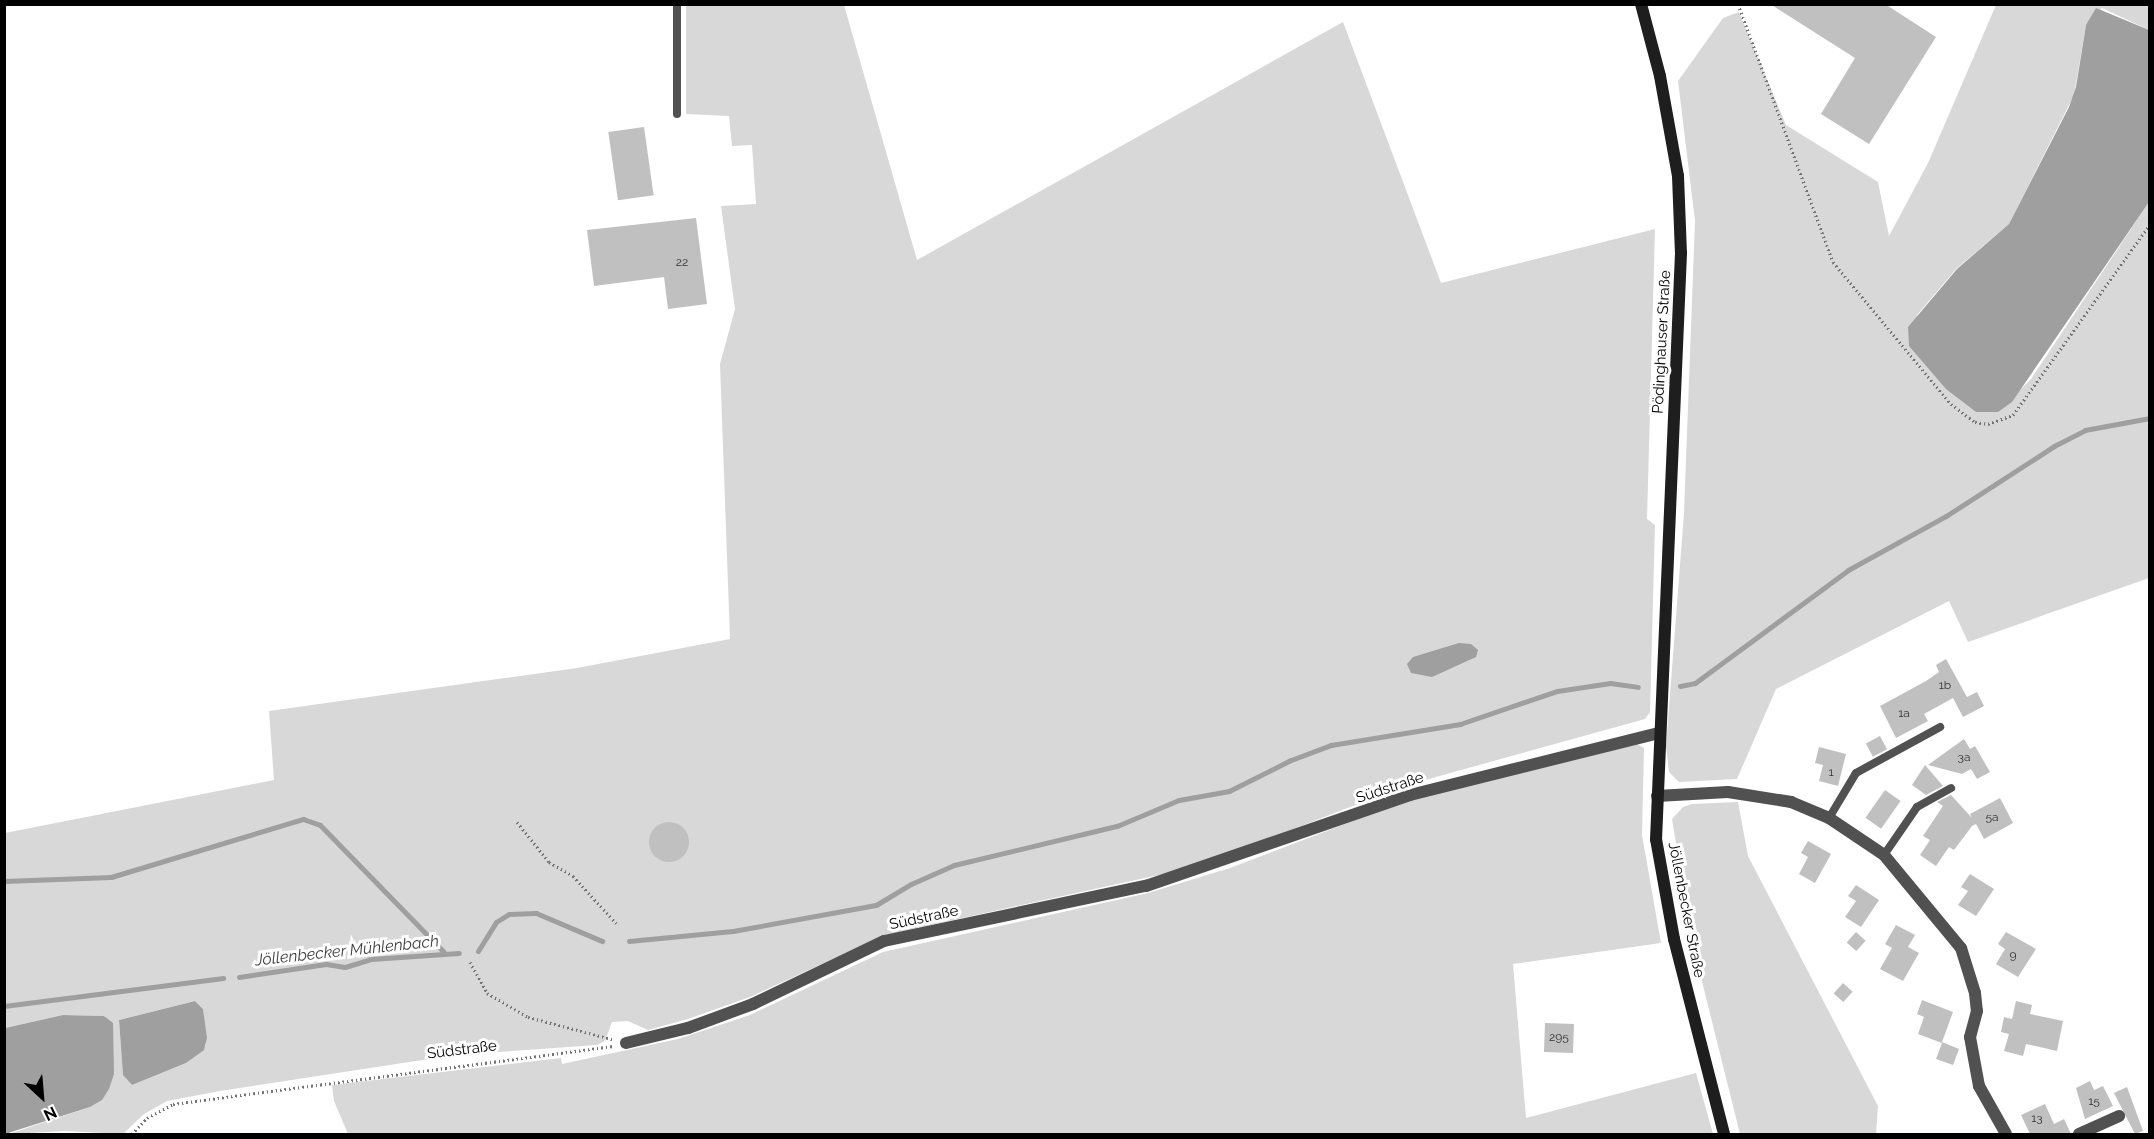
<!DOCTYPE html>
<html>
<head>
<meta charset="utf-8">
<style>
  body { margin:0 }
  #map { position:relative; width:2154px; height:1139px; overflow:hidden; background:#fff; font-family:Raleway,sans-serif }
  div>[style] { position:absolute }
  .green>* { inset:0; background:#d8d8d8 }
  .water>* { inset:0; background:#9f9f9f }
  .stream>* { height:5px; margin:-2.5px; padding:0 2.5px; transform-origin:2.5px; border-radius:2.5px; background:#9f9f9f }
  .building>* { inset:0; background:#c0c0c0; transform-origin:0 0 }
  .round { border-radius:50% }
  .path>* { height:3px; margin-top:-1.5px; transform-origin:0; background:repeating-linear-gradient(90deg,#737373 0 1.5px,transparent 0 4.5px) }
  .service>* { height:8px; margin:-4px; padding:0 4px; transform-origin:4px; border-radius:4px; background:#515151 }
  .minor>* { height:12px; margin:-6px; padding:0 6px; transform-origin:6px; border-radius:6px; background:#515151 }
  .secondary>* { height:12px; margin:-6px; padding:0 6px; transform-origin:6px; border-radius:6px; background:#1e1e1e }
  span { translate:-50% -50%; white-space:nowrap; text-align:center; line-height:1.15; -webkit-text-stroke:6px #fff; paint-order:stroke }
  .number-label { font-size:12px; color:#303030 }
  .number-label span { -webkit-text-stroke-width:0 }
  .street-label { font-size:15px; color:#000 }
  .water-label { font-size:16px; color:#404040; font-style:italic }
  .frame { position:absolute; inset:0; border:6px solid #000; pointer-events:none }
  .north { position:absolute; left:12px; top:1067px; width:60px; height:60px; -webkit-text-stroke:4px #fff; paint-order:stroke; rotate:154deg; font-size:16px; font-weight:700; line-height:24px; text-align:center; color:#000 }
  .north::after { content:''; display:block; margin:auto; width:21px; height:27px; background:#000; clip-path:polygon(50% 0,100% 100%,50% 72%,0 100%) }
</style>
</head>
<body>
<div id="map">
  <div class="green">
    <i style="clip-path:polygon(evenodd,686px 5px,844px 5px,917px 260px,1343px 22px,1441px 283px,1655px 229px,1647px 519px,1655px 525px,1650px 712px,1645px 719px,1407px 785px,1195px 867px,885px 935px,750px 997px,688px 1019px,648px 1030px,628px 1021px,612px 1022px,605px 1041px,597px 1045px,455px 1055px,220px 1091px,167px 1101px,144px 1114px,123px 1134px,65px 1131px,9px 1134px,90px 1107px,105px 1016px,63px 1015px,5px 1028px,5px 833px,274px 780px,269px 711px,577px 668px,730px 639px,720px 364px,735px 309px,721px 206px,756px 204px,752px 145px,732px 146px,729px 116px,686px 114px,686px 5px,195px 1001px,203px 1009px,206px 1045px,186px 1063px,132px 1085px,123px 1074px,119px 1020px,195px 1001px)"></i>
    <i style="clip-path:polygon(1996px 5px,2149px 5px,2149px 30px,2102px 8px,2086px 25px,2074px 95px,2009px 224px,1956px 269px,1917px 315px,1976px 412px,1998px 412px,2031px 379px,2149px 202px,2149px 578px,1968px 642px,1949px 601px,1776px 689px,1737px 779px,1679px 782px,1669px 772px,1666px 746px,1684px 513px,1695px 221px,1678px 81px,1723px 18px,1739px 12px,1786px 125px,1878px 182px,1889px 236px,1928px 163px)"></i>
    <i style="clip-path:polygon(1635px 743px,1644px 748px,1642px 835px,1661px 943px,1513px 964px,1526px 1118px,1696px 1073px,1713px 1134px,348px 1134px,334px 1101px,332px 1085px,561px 1058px,562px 1064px,678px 1039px,750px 1015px,883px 952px,1148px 893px,1230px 868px,1413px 798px)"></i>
    <i style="clip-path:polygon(1738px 802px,1748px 856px,1878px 1106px,1876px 1134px,1740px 1134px,1693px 945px,1672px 819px,1683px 807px,1692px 804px)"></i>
  </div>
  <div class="water">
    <i style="clip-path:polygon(2096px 8px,2149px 30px,2149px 202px,2012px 402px,1998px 412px,1976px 412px,1946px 389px,1909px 346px,1908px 327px,1957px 269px,2009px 224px,2069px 107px,2076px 87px,2086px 25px)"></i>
    <i style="clip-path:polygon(1459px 643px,1471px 644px,1478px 650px,1476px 657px,1432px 677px,1411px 673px,1407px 664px,1413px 657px)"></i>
    <i style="clip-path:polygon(195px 1001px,203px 1009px,207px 1038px,204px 1050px,186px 1063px,132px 1085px,123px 1075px,119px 1020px)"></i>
    <i style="clip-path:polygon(63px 1015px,104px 1016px,113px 1023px,114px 1074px,109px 1089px,102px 1100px,90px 1107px,5px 1134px,5px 1028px)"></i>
  </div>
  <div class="stream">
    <i style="left:1680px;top:686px;width:15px;rotate:-11deg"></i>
    <i style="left:1695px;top:683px;width:190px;rotate:-36.4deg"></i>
    <i style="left:1848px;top:570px;width:112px;rotate:-28.9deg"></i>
    <i style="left:1946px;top:516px;width:129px;rotate:-32.9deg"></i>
    <i style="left:2054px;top:446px;width:35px;rotate:-27deg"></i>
    <i style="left:2085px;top:430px;width:66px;rotate:-10.5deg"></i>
    <i style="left:4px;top:881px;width:107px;rotate:-2.1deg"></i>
    <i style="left:111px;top:877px;width:201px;rotate:-16.8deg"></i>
    <i style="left:303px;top:819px;width:18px;rotate:19deg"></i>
    <i style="left:320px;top:825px;width:177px;rotate:45.7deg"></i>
    <i style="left:629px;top:941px;width:104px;rotate:-5.5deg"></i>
    <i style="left:733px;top:931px;width:145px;rotate:-10.3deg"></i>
    <i style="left:876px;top:905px;width:41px;rotate:-31deg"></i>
    <i style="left:911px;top:884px;width:47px;rotate:-23.8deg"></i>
    <i style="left:954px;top:865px;width:168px;rotate:-13.5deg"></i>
    <i style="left:1117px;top:826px;width:67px;rotate:-22.8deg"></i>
    <i style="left:1179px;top:800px;width:51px;rotate:-10.2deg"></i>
    <i style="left:1229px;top:791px;width:69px;rotate:-26.6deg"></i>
    <i style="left:1291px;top:760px;width:43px;rotate:-20.6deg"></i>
    <i style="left:1331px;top:745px;width:131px;rotate:-9.2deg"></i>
    <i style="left:1460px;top:724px;width:102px;rotate:-18.8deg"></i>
    <i style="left:1557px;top:691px;width:54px;rotate:-8.6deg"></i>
    <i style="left:1610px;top:683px;width:28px;rotate:8deg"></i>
    <i style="left:478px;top:951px;width:34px;rotate:-58deg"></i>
    <i style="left:496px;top:922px;width:15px;rotate:-32deg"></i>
    <i style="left:509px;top:914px;width:27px;rotate:-2deg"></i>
    <i style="left:536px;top:913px;width:72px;rotate:23deg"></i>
    <i style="left:239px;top:977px;width:88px;rotate:-8.5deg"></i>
    <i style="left:326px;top:964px;width:19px;rotate:9deg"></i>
    <i style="left:345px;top:967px;width:27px;rotate:-17deg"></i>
    <i style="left:371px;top:959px;width:88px;rotate:-3.9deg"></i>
    <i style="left:4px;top:1006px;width:221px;rotate:-7.3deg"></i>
  </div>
  <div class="building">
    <i style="clip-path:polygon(1770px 4px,1885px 4px,1936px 37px,1869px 144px,1821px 114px,1855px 58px)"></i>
    <i style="left:644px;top:127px;width:69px;height:36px;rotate:82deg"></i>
    <i style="clip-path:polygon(696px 218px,707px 304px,668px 309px,664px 277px,594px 286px,587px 230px)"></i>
    <i style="clip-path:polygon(1946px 659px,1967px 697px,1977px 692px,1984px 706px,1963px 717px,1953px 698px,1924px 714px,1928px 721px,1896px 738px,1880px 706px,1926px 681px,1939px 672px,1936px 665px)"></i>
    <i style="left:1880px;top:736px;width:15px;height:16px;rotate:62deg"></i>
    <i style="clip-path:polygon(1964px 739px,1970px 749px,1975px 746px,1990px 772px,1977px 779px,1971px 769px,1962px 774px,1928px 765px)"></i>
    <i style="clip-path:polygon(1819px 747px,1846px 754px,1838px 786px,1819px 781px,1823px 765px,1815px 763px)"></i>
    <i style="clip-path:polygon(1925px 765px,1943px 786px,1926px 795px,1912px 785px)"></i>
    <i style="left:1885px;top:790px;width:19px;height:34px;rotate:35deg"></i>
    <i style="clip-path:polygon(1951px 795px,1972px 818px,1970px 814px,2000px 798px,2013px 823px,1984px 839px,1976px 824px,1972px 826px,1954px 850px,1949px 847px,1936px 866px,1920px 855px,1930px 840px,1923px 836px,1943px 806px,1937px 802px)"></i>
    <i class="round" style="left:649px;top:822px;width:40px;height:40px"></i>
    <i style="clip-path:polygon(1808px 841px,1831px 854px,1815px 883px,1799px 874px,1808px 857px,1801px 853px)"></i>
    <i style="clip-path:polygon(1970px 874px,1994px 889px,1976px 916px,1958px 905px,1968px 891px,1961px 887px)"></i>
    <i style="clip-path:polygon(1856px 885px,1879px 900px,1861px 927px,1845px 917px,1856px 901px,1848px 896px)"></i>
    <i style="clip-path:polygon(1896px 925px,1915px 935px,1908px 947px,1919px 953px,1903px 981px,1880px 969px,1892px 948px,1885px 944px)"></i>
    <i style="left:1856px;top:932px;width:13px;height:14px;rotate:42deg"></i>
    <i style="clip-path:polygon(2006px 932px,2036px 949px,2018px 977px,1996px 964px,2005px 949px,1998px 944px)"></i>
    <i style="left:1843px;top:983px;width:13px;height:14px;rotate:42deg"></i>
    <i style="clip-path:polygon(1922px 1000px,1953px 1012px,1942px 1042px,1959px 1049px,1953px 1065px,1936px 1059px,1942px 1043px,1918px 1034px,1924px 1017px,1917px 1014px)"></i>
    <i style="clip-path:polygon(2016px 1001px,2032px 1005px,2030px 1014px,2063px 1021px,2057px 1051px,2026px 1044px,2023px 1056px,2004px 1051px,2009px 1034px,2001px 1032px,2004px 1017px,2012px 1019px)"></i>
    <i style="left:1545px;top:1023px;width:29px;height:29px;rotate:2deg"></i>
    <i style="clip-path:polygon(2090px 1081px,2094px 1090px,2103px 1086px,2113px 1106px,2085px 1119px,2076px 1088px)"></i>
    <i style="clip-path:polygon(2127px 1087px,2143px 1131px,2135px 1134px,2114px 1093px)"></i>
    <i style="clip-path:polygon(2045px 1104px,2054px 1124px,2064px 1119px,2071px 1134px,2030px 1134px,2021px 1115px)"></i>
  </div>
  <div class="path">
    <i style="left:1738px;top:4px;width:275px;rotate:69.8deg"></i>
    <i style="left:1833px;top:262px;width:185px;rotate:50.3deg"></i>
    <i style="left:1951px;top:404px;width:30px;rotate:37deg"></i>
    <i style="left:1975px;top:422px;width:13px;rotate:9deg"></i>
    <i style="left:1988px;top:424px;width:27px;rotate:-20deg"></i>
    <i style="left:2013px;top:415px;width:235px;rotate:-54.3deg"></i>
    <i style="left:517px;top:822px;width:51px;rotate:51.3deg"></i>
    <i style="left:549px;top:862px;width:28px;rotate:30deg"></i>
    <i style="left:573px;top:876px;width:64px;rotate:47.5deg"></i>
    <i style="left:470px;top:962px;width:35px;rotate:61deg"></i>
    <i style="left:487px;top:993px;width:48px;rotate:30.3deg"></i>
    <i style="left:528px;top:1017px;width:87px;rotate:14.7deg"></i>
    <i style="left:132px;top:1134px;width:22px;rotate:-47deg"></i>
    <i style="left:147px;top:1118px;width:30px;rotate:-28deg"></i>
    <i style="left:173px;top:1104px;width:444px;rotate:-7.5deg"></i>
  </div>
  <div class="service">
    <i style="left:677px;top:4px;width:110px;rotate:90deg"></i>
    <i style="left:1829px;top:818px;width:52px;rotate:-59deg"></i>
    <i style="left:1856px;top:773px;width:96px;rotate:-28.7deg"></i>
    <i style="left:1884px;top:855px;width:58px;rotate:-55.5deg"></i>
    <i style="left:1917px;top:807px;width:39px;rotate:-29deg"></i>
  </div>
  <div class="minor">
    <i style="left:1657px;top:796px;width:71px;rotate:-3.2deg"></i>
    <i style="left:1728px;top:792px;width:64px;rotate:9deg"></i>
    <i style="left:1791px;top:802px;width:41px;rotate:22.8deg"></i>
    <i style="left:1829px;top:818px;width:66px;rotate:33.9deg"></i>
    <i style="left:1884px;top:855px;width:121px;rotate:50.4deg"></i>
    <i style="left:1961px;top:948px;width:47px;rotate:72.7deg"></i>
    <i style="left:1975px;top:993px;width:18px;rotate:84deg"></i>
    <i style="left:1977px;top:1011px;width:27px;rotate:105deg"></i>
    <i style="left:1970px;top:1037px;width:50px;rotate:79.6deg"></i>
    <i style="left:1979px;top:1086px;width:55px;rotate:60.6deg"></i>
    <i style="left:626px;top:1043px;width:64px;rotate:-13.6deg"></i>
    <i style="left:688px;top:1028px;width:69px;rotate:-20.3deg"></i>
    <i style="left:753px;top:1004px;width:145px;rotate:-25.7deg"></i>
    <i style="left:884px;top:941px;width:268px;rotate:-11.9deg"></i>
    <i style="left:1146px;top:886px;width:279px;rotate:-19deg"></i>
    <i style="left:1410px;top:795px;width:257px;rotate:-14deg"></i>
    <i style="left:2079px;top:1134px;width:44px;rotate:-24.2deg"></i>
  </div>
  <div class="secondary">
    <i style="left:1641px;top:4px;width:74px;rotate:75.2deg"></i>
    <i style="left:1660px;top:76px;width:102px;rotate:79.8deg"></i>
    <i style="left:1678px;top:176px;width:77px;rotate:87.8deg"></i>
    <i style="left:1681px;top:253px;width:587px;rotate:92.44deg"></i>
    <i style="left:1656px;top:839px;width:102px;rotate:79.8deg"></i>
    <i style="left:1674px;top:939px;width:201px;rotate:75.6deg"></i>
  </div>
  <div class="number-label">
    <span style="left:682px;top:263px">22</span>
    <span style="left:1945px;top:686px">1b</span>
    <span style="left:1904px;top:714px">1a</span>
    <span style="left:1964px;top:758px">3a</span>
    <span style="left:1831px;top:773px">1</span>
    <span style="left:1992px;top:818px">5a</span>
    <span style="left:2013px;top:956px">9</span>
    <span style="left:1559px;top:1038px">295</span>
    <span style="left:2094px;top:1102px">15</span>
    <span style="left:2037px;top:1119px">13</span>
  </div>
  <div class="street-label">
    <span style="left:1662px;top:342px;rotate:-87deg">Pödinghauser Straße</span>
    <span style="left:1390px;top:788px;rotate:-18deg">Südstraße</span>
    <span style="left:1686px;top:910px;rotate:79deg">Jöllenbecker Straße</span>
    <span style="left:924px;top:918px;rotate:-12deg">Südstraße</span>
    <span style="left:462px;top:1050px;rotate:-7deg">Südstraße</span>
  </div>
  <div class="water-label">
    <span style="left:347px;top:951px;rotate:-6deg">Jöllenbecker Mühlenbach</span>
  </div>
  <div class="frame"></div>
  <div class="north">N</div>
</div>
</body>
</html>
